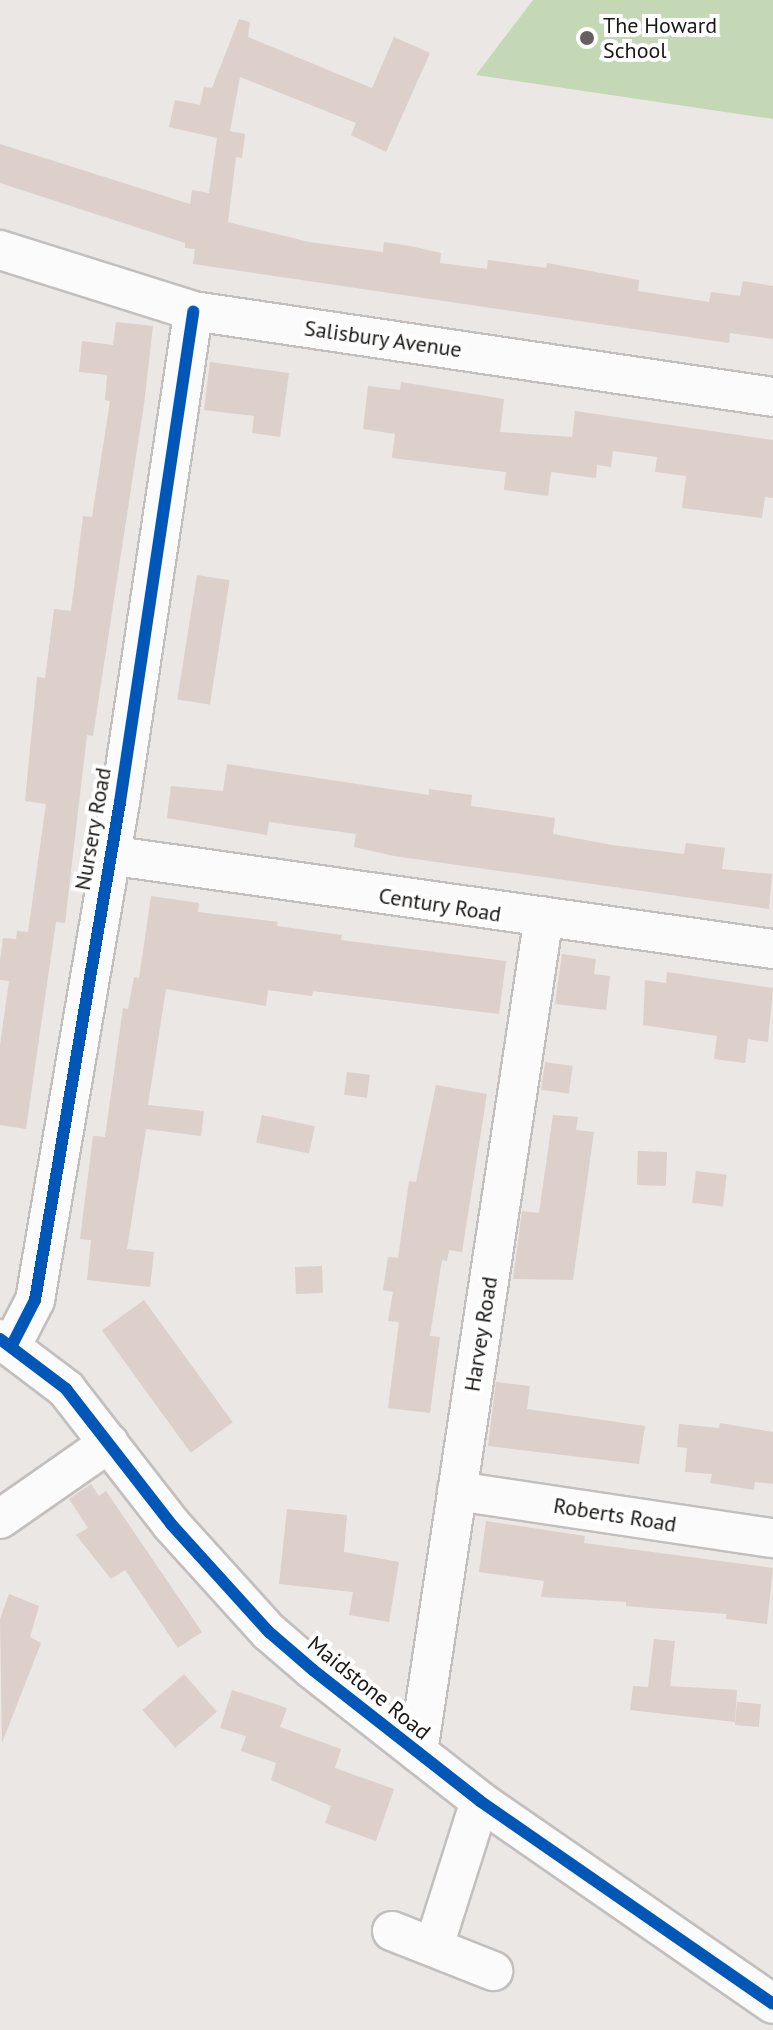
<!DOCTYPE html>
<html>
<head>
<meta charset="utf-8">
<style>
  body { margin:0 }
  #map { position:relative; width:773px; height:2030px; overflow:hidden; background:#eae7e5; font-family:"PT Sans",sans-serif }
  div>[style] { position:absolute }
  .green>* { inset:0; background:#c5d8b6 }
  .building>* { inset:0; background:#ddcfca; transform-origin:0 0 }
  .roads { filter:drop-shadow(2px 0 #c2bfbe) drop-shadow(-2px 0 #c2bfbe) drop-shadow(0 2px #c2bfbe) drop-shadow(0 -2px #c2bfbe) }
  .minor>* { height:38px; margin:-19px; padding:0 19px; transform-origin:19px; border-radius:19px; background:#fcfbfb }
  .cycleway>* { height:12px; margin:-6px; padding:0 6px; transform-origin:6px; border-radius:6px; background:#0057b8 }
  .dots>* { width:22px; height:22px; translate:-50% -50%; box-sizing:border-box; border:4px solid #fff; border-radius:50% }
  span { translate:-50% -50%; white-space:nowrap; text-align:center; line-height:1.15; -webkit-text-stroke:8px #fff; paint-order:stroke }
  .poi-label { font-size:22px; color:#1a1816 }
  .left { translate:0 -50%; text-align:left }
  .street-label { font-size:22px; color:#1a1816 }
</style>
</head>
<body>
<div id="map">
  <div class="green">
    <i style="clip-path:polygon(533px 0,773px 0,773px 119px,476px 75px)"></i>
  </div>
  <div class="building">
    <i style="clip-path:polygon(239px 19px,250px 22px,248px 37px,372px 88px,394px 37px,430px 53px,386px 152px,351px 135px,356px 123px,240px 77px,230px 131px,245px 134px,242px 158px,236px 157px,228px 222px,309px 242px,383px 252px,384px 242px,410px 246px,441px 253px,440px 263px,487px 269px,488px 260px,546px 268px,547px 263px,639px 280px,638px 291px,709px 302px,711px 292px,740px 296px,743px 281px,773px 286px,773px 339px,730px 333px,729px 343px,193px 264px,195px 249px,185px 248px,185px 243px,0 183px,0 144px,190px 204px,192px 190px,209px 193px,217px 138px,169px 127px,175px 100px,200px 105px,204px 87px,212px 88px)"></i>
    <i style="clip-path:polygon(116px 322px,153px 326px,144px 404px,93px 736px,87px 735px,65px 923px,56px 922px,26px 1129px,0 1125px,0 1045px,9px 981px,0 980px,0 962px,3px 938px,16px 939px,17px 931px,28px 932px,46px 804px,25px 801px,37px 677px,45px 678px,54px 609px,71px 611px,83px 516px,92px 517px,110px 401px,105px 400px,107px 375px,79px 372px,82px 341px,113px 345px)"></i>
    <i style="clip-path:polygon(210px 362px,289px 373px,280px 437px,252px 433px,254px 416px,204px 410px)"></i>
    <i style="clip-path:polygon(401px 382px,504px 399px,500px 432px,572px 437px,575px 411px,773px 440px,773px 498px,765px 497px,762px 518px,682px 508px,686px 476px,655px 472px,657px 457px,613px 451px,611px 467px,597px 465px,596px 478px,551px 472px,548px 496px,504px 490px,506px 472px,392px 458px,395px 434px,363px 429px,368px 386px,400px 390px)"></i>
    <i style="left:197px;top:575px;width:33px;height:126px;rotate:9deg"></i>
    <i style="clip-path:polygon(227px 764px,429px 795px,429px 789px,472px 795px,471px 806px,555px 818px,553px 834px,612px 845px,684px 854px,686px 843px,725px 848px,722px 869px,772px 874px,769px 909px,394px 856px,354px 847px,356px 834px,269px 822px,267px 835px,167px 818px,171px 786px,223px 791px)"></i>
    <i style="clip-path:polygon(151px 896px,199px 903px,198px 912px,278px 922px,277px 926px,342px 935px,341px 940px,506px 961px,499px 1014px,313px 991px,312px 996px,268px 990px,266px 1006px,166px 989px,148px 1105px,204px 1111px,201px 1136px,146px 1129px,127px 1249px,154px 1252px,150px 1287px,87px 1280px,91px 1240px,80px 1239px,93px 1136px,105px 1137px,123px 1008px,128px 1009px,134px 977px,139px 978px)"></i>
    <i style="clip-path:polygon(562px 954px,596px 959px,594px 974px,610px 976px,606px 1010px,555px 1004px)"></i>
    <i style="clip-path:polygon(667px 972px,773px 988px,768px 1042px,748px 1039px,745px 1063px,714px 1059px,717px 1036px,643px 1025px,645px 980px,666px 983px)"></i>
    <i style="left:545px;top:1062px;width:28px;height:28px;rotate:8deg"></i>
    <i style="left:347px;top:1072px;width:23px;height:23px;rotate:7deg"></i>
    <i style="clip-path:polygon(436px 1085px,487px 1094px,462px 1252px,449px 1250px,447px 1261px,442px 1260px,430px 1336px,440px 1337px,430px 1413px,388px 1408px,399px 1322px,388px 1321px,393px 1292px,383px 1290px,388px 1257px,398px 1258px,409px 1181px,416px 1182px)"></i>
    <i style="left:262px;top:1115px;width:54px;height:28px;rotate:12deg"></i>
    <i style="clip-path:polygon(553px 1115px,578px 1117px,576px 1130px,594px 1132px,573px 1280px,513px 1279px,522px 1211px,539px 1213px)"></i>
    <i style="left:638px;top:1151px;width:29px;height:34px;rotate:2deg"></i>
    <i style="left:696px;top:1171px;width:31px;height:32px;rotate:7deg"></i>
    <i style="left:322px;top:1266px;width:27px;height:27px;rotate:88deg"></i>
    <i style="left:144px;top:1300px;width:151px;height:52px;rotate:54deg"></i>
    <i style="clip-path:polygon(496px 1382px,530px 1386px,527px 1409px,645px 1426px,639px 1464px,488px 1446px)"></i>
    <i style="clip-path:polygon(720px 1423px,773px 1432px,773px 1484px,755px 1482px,754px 1490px,710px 1483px,712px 1474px,685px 1472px,687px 1448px,677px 1447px,679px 1424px,719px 1428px)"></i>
    <i style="clip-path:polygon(91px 1484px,99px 1496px,106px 1491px,202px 1632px,178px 1648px,125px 1570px,111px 1579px,76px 1535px,88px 1528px,69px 1499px)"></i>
    <i style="clip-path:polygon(287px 1509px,347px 1515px,344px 1552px,399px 1562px,389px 1622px,349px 1615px,353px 1592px,279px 1584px)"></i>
    <i style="clip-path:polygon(486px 1521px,585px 1536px,584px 1543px,773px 1568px,767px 1624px,726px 1619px,726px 1614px,626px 1606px,626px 1602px,541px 1597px,544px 1581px,479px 1572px)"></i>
    <i style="clip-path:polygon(9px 1594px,39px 1606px,30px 1637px,41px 1643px,2px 1743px,0 1619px)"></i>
    <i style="clip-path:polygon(654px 1639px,675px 1641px,670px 1686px,737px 1690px,735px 1722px,630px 1710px,633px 1686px,648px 1687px)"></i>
    <i style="left:184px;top:1674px;width:50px;height:55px;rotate:49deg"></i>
    <i style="clip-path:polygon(232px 1690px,287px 1708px,280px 1727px,341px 1749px,335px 1768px,394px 1789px,376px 1841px,325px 1823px,331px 1806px,271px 1780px,276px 1763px,241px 1751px,246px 1736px,220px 1728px)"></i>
    <i style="left:737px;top:1702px;width:24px;height:23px;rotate:5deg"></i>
  </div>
  <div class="roads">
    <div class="minor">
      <i style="left:0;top:250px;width:202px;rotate:17.5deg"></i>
      <i style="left:193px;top:311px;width:586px;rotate:8.43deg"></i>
      <i style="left:108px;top:855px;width:672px;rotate:8.05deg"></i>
      <i style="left:0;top:1339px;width:83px;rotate:37.1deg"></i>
      <i style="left:66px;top:1389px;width:171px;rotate:52.1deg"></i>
      <i style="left:171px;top:1524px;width:146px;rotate:47.8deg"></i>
      <i style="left:269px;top:1632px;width:58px;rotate:40.8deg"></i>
      <i style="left:313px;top:1670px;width:212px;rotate:38.1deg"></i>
      <i style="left:480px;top:1801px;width:356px;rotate:34.7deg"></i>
      <i style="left:11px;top:1347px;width:53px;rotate:-62.9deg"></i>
      <i style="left:35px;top:1300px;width:505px;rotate:-80.31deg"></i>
      <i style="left:120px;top:802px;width:496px;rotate:-81.5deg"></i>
      <i style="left:457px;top:1491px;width:319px;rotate:8.5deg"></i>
      <i style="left:0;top:1519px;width:133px;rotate:-34.9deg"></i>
      <i style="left:418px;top:1752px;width:845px;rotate:-81.43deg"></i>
      <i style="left:392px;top:1931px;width:109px;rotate:21.6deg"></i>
      <i style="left:434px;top:1946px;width:152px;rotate:-72.4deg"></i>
    </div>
  </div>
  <div class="cycleway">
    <i style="left:0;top:1339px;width:83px;rotate:37.1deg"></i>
    <i style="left:66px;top:1389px;width:171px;rotate:52.1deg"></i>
    <i style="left:171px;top:1524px;width:146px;rotate:47.8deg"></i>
    <i style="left:269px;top:1632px;width:58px;rotate:40.8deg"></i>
    <i style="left:313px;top:1670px;width:212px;rotate:38.1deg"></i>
    <i style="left:480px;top:1801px;width:356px;rotate:34.7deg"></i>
    <i style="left:11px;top:1347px;width:53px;rotate:-62.9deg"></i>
    <i style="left:35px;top:1300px;width:505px;rotate:-80.31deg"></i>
    <i style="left:120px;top:802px;width:496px;rotate:-81.5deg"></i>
  </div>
  <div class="dots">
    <i style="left:587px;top:38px;background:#63605e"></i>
  </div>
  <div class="poi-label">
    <span class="left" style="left:603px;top:38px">The Howard<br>School</span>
  </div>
  <div class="street-label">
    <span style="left:383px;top:339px;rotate:8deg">Salisbury Avenue</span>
    <span style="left:93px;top:829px;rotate:-80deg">Nursery Road</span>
    <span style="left:440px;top:905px;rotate:9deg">Century Road</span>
    <span style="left:481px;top:1334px;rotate:-81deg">Harvey Road</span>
    <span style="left:615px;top:1515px;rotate:9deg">Roberts Road</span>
    <span style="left:369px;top:1688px;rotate:39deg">Maidstone Road</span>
  </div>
</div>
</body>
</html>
